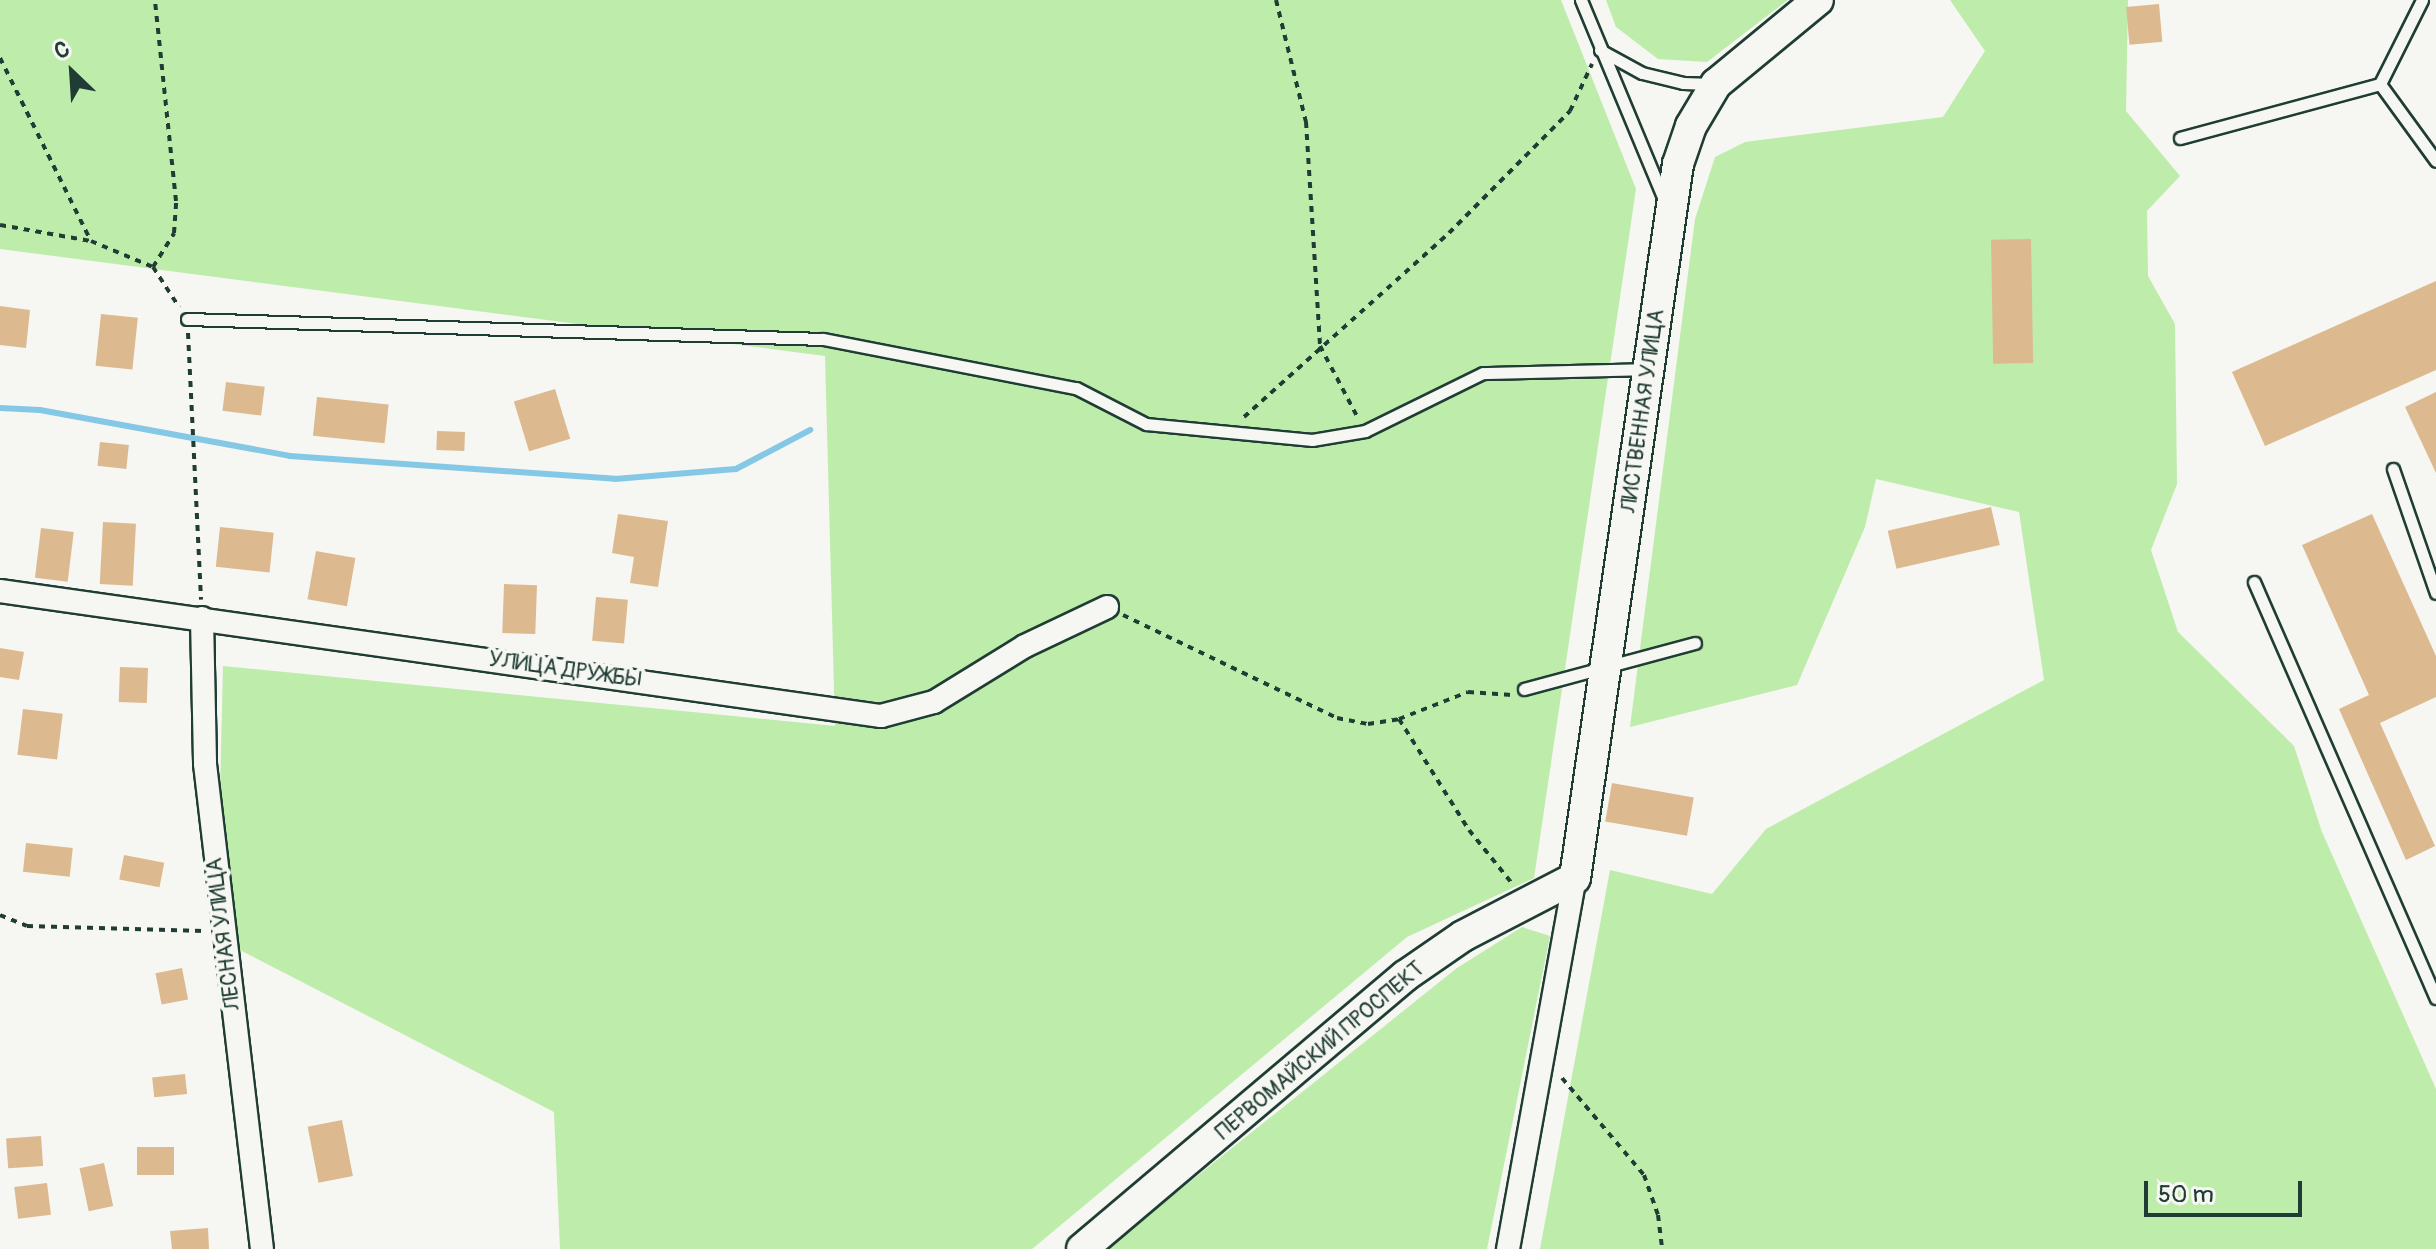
<!DOCTYPE html>
<html>
<head>
<meta charset="utf-8">
<style>
  body { margin:0 }
  #map { position:relative; width:2436px; height:1249px; overflow:hidden; background:#f6f6f2; font-family:Pangolin,sans-serif }
  div>[style] { position:absolute }
  .green>* { inset:0; background:#beecaa }
  .stream>* { height:6px; margin:-3px; padding:0 3px; transform-origin:3px; border-radius:3px; background:#85c8e6 }
  .building>* { inset:0; background:#ddb98f; transform-origin:0 0 }
  .path>* { height:4px; margin-top:-2px; transform-origin:0; background:repeating-linear-gradient(90deg,#1f3d34 0 6px,transparent 0 12px) }
  .roads { filter:drop-shadow(2px 0 #1f3d34) drop-shadow(-2px 0 #1f3d34) drop-shadow(0 2px #1f3d34) drop-shadow(0 -2px #1f3d34) }
  .lane>* { height:11px; margin:-5.5px; padding:0 5.5px; transform-origin:5.5px; border-radius:5.5px; background:#f6f6f2 }
  .street>* { height:22px; margin:-11px; padding:0 11px; transform-origin:11px; border-radius:11px; background:#f6f6f2 }
  .secondary>* { height:30px; margin:-15px; padding:0 15px; transform-origin:15px; border-radius:15px; background:#f6f6f2 }
  span { translate:-50% -50%; white-space:nowrap; text-align:center; line-height:1.15; -webkit-text-stroke:8px #f6f6f2; paint-order:stroke }
  .street-label { font-size:22px; color:#1f3d34 }
  .north { position:absolute; left:32px; top:32px; width:80px; height:80px; -webkit-text-stroke:6px #f6f6f2; paint-order:stroke; rotate:335deg; font-size:22px; font-weight:700; line-height:32px; text-align:center; color:#1f3d34 }
  .north::after { content:''; display:block; margin:auto; width:28px; height:36px; background:#1f3d34; clip-path:polygon(50% 0,100% 100%,50% 72%,0 100%) }
  .scale { position:absolute; left:2144px; top:1181px; width:158px; height:36px; box-sizing:border-box; border:4px solid #1f3d34; border-top:0; padding-left:10px; font-size:24px; line-height:28px; white-space:nowrap; color:#1f3d34; -webkit-text-stroke:6px #f6f6f2; paint-order:stroke }
</style>
</head>
<body>
<div id="map">
  <div class="green">
    <i style="clip-path:polygon(0 0,1561px 0,1636px 189px,1534px 878px,1407px 937px,1032px 1249px,560px 1249px,554px 1112px,238px 949px,220px 792px,223px 666px,835px 726px,825px 356px,0 249px)"></i>
    <i style="clip-path:polygon(1606px 0,1788px 0,1707px 62px,1658px 59px,1616px 27px)"></i>
    <i style="clip-path:polygon(1950px 0,2128px 0,2126px 111px,2180px 176px,2147px 211px,2148px 276px,2175px 324px,2177px 484px,2151px 550px,2178px 632px,2294px 746px,2322px 832px,2436px 1089px,2436px 1249px,1540px 1249px,1610px 870px,1712px 894px,1766px 829px,2044px 680px,2019px 512px,1876px 479px,1865px 527px,1797px 685px,1630px 727px,1695px 219px,1715px 157px,1745px 142px,1943px 117px,1985px 51px)"></i>
    <i style="clip-path:polygon(1522px 927px,1550px 936px,1487px 1249px,1106px 1249px,1457px 968px)"></i>
  </div>
  <div class="stream">
    <i style="left:0;top:408px;width:40px;rotate:2.9deg"></i>
    <i style="left:40px;top:410px;width:254px;rotate:10.4deg"></i>
    <i style="left:290px;top:456px;width:326px;rotate:4deg"></i>
    <i style="left:615px;top:479px;width:121px;rotate:-4.7deg"></i>
    <i style="left:736px;top:469px;width:84px;rotate:-27.8deg"></i>
  </div>
  <div class="building">
    <i style="left:2159px;top:4px;width:38px;height:33px;rotate:85deg"></i>
    <i style="left:2031px;top:239px;width:124px;height:40px;rotate:89deg"></i>
    <i style="clip-path:polygon(2436px 281px,2436px 370px,2265px 446px,2232px 372px)"></i>
    <i style="clip-path:polygon(0 306px,30px 310px,26px 348px,0 345px)"></i>
    <i style="left:101px;top:314px;width:37px;height:52px;rotate:6deg"></i>
    <i style="left:226px;top:382px;width:39px;height:29px;rotate:7deg"></i>
    <i style="left:555px;top:389px;width:52px;height:43px;rotate:73deg"></i>
    <i style="clip-path:polygon(2436px 392px,2436px 473px,2405px 407px)"></i>
    <i style="left:317px;top:397px;width:72px;height:39px;rotate:6deg"></i>
    <i style="left:437px;top:431px;width:28px;height:19px;rotate:2deg"></i>
    <i style="left:100px;top:442px;width:29px;height:24px;rotate:6deg"></i>
    <i style="left:1991px;top:507px;width:39px;height:106px;rotate:77deg"></i>
    <i style="clip-path:polygon(618px 514px,668px 521px,658px 587px,630px 583px,634px 557px,612px 553px)"></i>
    <i style="clip-path:polygon(2372px 514px,2436px 656px,2436px 697px,2380px 723px,2435px 846px,2406px 860px,2339px 709px,2369px 695px,2302px 545px)"></i>
    <i style="left:103px;top:522px;width:33px;height:62px;rotate:3deg"></i>
    <i style="left:220px;top:527px;width:54px;height:40px;rotate:6deg"></i>
    <i style="left:41px;top:528px;width:33px;height:50px;rotate:7deg"></i>
    <i style="left:316px;top:551px;width:40px;height:49px;rotate:10deg"></i>
    <i style="left:504px;top:584px;width:33px;height:49px;rotate:2deg"></i>
    <i style="left:596px;top:597px;width:32px;height:44px;rotate:5deg"></i>
    <i style="clip-path:polygon(0 648px,24px 652px,19px 680px,0 677px)"></i>
    <i style="left:120px;top:667px;width:28px;height:35px;rotate:2deg"></i>
    <i style="left:23px;top:709px;width:40px;height:46px;rotate:7deg"></i>
    <i style="left:1612px;top:783px;width:83px;height:39px;rotate:10deg"></i>
    <i style="left:26px;top:843px;width:47px;height:29px;rotate:6deg"></i>
    <i style="left:124px;top:855px;width:41px;height:25px;rotate:11deg"></i>
    <i style="left:182px;top:968px;width:32px;height:27px;rotate:79deg"></i>
    <i style="left:185px;top:1074px;width:20px;height:33px;rotate:84deg"></i>
    <i style="left:342px;top:1120px;width:57px;height:35px;rotate:79deg"></i>
    <i style="left:41px;top:1136px;width:30px;height:35px;rotate:86deg"></i>
    <i style="left:137px;top:1147px;width:37px;height:28px"></i>
    <i style="left:104px;top:1163px;width:44px;height:25px;rotate:78deg"></i>
    <i style="left:47px;top:1183px;width:32px;height:33px;rotate:83deg"></i>
    <i style="clip-path:polygon(208px 1228px,209px 1249px,172px 1249px,170px 1231px)"></i>
  </div>
  <div class="path">
    <i style="left:1276px;top:0;width:126px;rotate:76.2deg"></i>
    <i style="left:1306px;top:122px;width:224px;rotate:86.4deg"></i>
    <i style="left:1320px;top:346px;width:81px;rotate:62.2deg"></i>
    <i style="left:0;top:58px;width:204px;rotate:63.6deg"></i>
    <i style="left:0;top:225px;width:92px;rotate:10deg"></i>
    <i style="left:91px;top:241px;width:67px;rotate:22.8deg"></i>
    <i style="left:153px;top:267px;width:48px;rotate:57deg"></i>
    <i style="left:153px;top:267px;width:40px;rotate:-58deg"></i>
    <i style="left:174px;top:233px;width:32px;rotate:-86deg"></i>
    <i style="left:176px;top:201px;width:202px;rotate:-96deg"></i>
    <i style="left:188px;top:333px;width:267px;rotate:87.2deg"></i>
    <i style="left:1244px;top:417px;width:275px;rotate:-41.9deg"></i>
    <i style="left:1449px;top:233px;width:172px;rotate:-45.2deg"></i>
    <i style="left:1570px;top:111px;width:52px;rotate:-64.9deg"></i>
    <i style="left:1123px;top:615px;width:237px;rotate:25.7deg"></i>
    <i style="left:1337px;top:718px;width:32px;rotate:11deg"></i>
    <i style="left:1368px;top:724px;width:31px;rotate:-9deg"></i>
    <i style="left:1399px;top:719px;width:74px;rotate:-21.4deg"></i>
    <i style="left:1468px;top:692px;width:44px;rotate:3.9deg"></i>
    <i style="left:1399px;top:719px;width:131px;rotate:57.8deg"></i>
    <i style="left:1469px;top:830px;width:67px;rotate:51.1deg"></i>
    <i style="left:0;top:915px;width:29px;rotate:22deg"></i>
    <i style="left:27px;top:926px;width:177px;rotate:1.6deg"></i>
    <i style="left:1562px;top:1078px;width:127px;rotate:49.8deg"></i>
    <i style="left:1644px;top:1175px;width:42px;rotate:70.7deg"></i>
    <i style="left:1658px;top:1215px;width:34px;rotate:83deg"></i>
  </div>
  <div class="roads">
    <div class="lane">
      <i style="left:1581px;top:0;width:216px;rotate:67.4deg"></i>
      <i style="left:2422px;top:0;width:94px;rotate:116.6deg"></i>
      <i style="left:2380px;top:84px;width:95px;rotate:54deg"></i>
      <i style="left:1600px;top:50px;width:48px;rotate:28.7deg"></i>
      <i style="left:1642px;top:73px;width:42px;rotate:13.7deg"></i>
      <i style="left:1683px;top:83px;width:29px;rotate:2deg"></i>
      <i style="left:2180px;top:138px;width:207px;rotate:-15.1deg"></i>
      <i style="left:187px;top:319px;width:636px;rotate:1.8deg"></i>
      <i style="left:823px;top:339px;width:258px;rotate:11deg"></i>
      <i style="left:1076px;top:388px;width:79px;rotate:27.2deg"></i>
      <i style="left:1146px;top:424px;width:167px;rotate:5.5deg"></i>
      <i style="left:1312px;top:440px;width:54px;rotate:-9.6deg"></i>
      <i style="left:1365px;top:431px;width:131px;rotate:-26.2deg"></i>
      <i style="left:1483px;top:373px;width:163px;rotate:-1.4deg"></i>
      <i style="left:2393px;top:469px;width:131px;rotate:70.9deg"></i>
      <i style="left:2254px;top:582px;width:454px;rotate:66.4deg"></i>
      <i style="left:1524px;top:689px;width:177px;rotate:-15.1deg"></i>
    </div>
    <div class="street">
      <i style="left:0;top:591px;width:890px;rotate:8.08deg"></i>
      <i style="left:881px;top:716px;width:55px;rotate:-14.8deg"></i>
      <i style="left:934px;top:702px;width:107px;rotate:-31.6deg"></i>
      <i style="left:1025px;top:646px;width:91px;rotate:-25.4deg"></i>
      <i style="left:202px;top:618px;width:146px;rotate:88.8deg"></i>
      <i style="left:205px;top:764px;width:488px;rotate:83.3deg"></i>
      <i style="left:1508px;top:1249px;width:377px;rotate:-79.8deg"></i>
    </div>
    <div class="secondary">
      <i style="left:1082px;top:1249px;width:423px;rotate:-40.2deg"></i>
      <i style="left:1405px;top:976px;width:70px;rotate:-34.6deg"></i>
      <i style="left:1463px;top:936px;width:126px;rotate:-27.4deg"></i>
      <i style="left:1575px;top:878px;width:721px;rotate:-81.79deg"></i>
      <i style="left:1678px;top:164px;width:40px;rotate:-71.1deg"></i>
      <i style="left:1691px;top:126px;width:49px;rotate:-59.2deg"></i>
      <i style="left:1716px;top:84px;width:132px;rotate:-39.5deg"></i>
    </div>
  </div>
  <div class="street-label">
    <span style="left:1643px;top:411px;rotate:-82deg">ЛИСТВЕННАЯ УЛИЦА</span>
    <span style="left:565px;top:670px;rotate:8deg">УЛИЦА ДРУЖБЫ</span>
    <span style="left:224px;top:934px;rotate:-97deg">ЛЕСНАЯ УЛИЦА</span>
    <span style="left:1320px;top:1051px;rotate:-40deg">ПЕРВОМАЙСКИЙ ПРОСПЕКТ</span>
  </div>
  <div class="north">С</div>
  <div class="scale">50 m</div>
</div>
</body>
</html>
